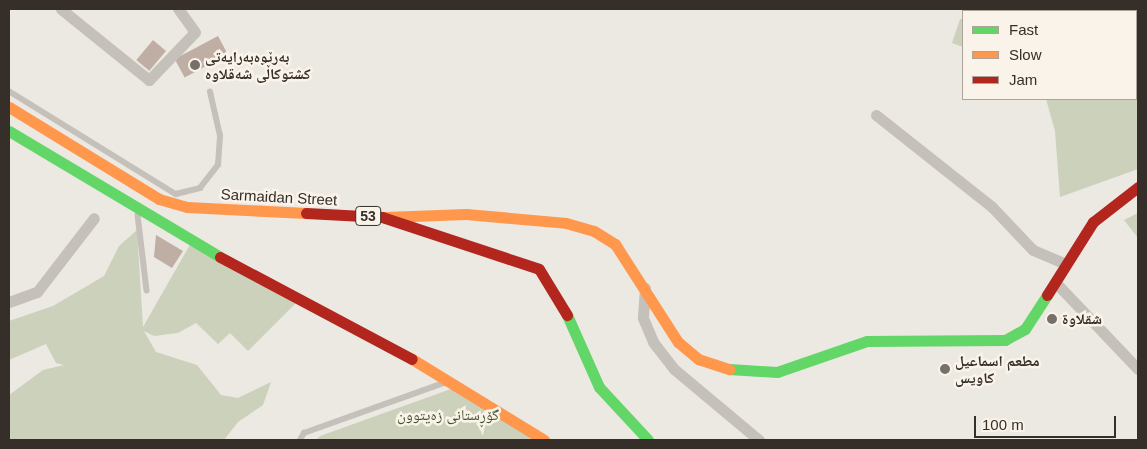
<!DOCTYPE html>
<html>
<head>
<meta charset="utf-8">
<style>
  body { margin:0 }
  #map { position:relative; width:1147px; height:449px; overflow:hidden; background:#ece8e2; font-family:Arial,"Noto Naskh Arabic",sans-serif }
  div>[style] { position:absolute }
  .green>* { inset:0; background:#ccd1bc }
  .building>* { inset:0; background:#bfaea4; transform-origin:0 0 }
  .lane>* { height:5.5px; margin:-2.75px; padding:0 2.75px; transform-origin:2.75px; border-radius:2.75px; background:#c5c0ba }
  .street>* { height:11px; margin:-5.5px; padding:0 5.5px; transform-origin:5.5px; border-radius:5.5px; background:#c5c0ba }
  .fast>* { height:11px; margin:-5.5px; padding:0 5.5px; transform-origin:5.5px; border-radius:5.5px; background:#63d668 }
  .slow>* { height:11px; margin:-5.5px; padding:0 5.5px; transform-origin:5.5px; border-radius:5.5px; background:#ff974d }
  .jam>* { height:11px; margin:-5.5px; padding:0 5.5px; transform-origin:5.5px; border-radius:5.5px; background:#b3261e }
  .dots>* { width:14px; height:14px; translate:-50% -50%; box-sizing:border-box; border:2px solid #f9f3e9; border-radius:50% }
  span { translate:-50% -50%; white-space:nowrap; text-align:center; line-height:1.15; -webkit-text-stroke:5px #f9f3e9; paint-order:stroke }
  .shield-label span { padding:1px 4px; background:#f9f3e9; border:1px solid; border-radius:4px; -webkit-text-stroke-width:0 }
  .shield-label { font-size:14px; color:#362e29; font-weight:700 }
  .poi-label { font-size:15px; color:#362e29; font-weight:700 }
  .left { translate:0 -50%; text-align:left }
  .street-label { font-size:15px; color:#362e29 }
  .park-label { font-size:15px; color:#42532e }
  .frame { position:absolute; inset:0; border:10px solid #362e29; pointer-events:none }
  .legend { position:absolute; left:962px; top:10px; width:175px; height:90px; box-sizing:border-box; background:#f9f3e9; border:1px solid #aba49c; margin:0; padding:6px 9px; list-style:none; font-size:15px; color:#362e29 }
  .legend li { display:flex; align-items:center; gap:10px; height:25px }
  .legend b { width:25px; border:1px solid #aba49c }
  .scale { position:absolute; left:974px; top:416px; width:142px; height:22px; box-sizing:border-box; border:2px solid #362e29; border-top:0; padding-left:6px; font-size:15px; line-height:18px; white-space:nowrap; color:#362e29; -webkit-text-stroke:4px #f9f3e9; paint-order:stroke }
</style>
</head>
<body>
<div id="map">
  <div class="green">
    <i style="clip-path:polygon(1023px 9px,1138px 9px,1138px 169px,1060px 197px,1055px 131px,1046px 99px,1136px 99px,1136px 11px,1008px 11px)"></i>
    <i style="clip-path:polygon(960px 19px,963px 19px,963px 47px,952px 43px)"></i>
    <i style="clip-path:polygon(1138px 213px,1138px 238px,1124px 220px)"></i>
    <i style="clip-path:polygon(137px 230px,143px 327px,191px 243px,297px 302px,248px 351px,230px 333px,218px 344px,196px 323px,178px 333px,154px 336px,144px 331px,156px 352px,197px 365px,221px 395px,238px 398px,271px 382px,263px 405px,238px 422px,224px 440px,9px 440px,9px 395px,43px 370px,64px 365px,56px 363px,46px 344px,9px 360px,9px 321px,53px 306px,104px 276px,119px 246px)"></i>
    <i style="clip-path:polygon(451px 389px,540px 440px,316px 440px,320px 436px)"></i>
  </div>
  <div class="building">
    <i style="left:218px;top:36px;width:21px;height:49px;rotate:62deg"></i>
    <i style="left:153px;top:40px;width:17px;height:26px;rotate:40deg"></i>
    <i style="clip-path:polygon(156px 235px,183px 251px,172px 268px,154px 257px)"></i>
  </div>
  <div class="lane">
    <i style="left:9px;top:91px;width:196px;rotate:31.7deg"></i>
    <i style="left:176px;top:194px;width:25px;rotate:-14deg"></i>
    <i style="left:200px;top:188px;width:29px;rotate:-52deg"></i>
    <i style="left:218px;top:165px;width:29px;rotate:-86deg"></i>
    <i style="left:220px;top:136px;width:45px;rotate:-102.8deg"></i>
    <i style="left:138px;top:215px;width:76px;rotate:83.2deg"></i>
    <i style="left:300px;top:440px;width:8px;rotate:-60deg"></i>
    <i style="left:304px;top:433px;width:149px;rotate:-19.7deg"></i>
  </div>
  <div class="street">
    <i style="left:61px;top:9px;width:113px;rotate:38.9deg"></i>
    <i style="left:149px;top:80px;width:66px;rotate:-46.2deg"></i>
    <i style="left:195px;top:32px;width:29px;rotate:-126deg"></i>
    <i style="left:876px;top:115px;width:148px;rotate:38.4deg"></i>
    <i style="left:992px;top:207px;width:59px;rotate:46.4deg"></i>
    <i style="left:1033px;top:250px;width:33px;rotate:23deg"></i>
    <i style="left:1056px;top:283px;width:119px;rotate:46.4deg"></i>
    <i style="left:645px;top:288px;width:30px;rotate:94deg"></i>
    <i style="left:643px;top:318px;width:26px;rotate:67deg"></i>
    <i style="left:653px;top:342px;width:34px;rotate:52deg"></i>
    <i style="left:674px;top:369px;width:111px;rotate:39.9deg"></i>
    <i style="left:9px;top:302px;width:30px;rotate:-20deg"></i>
    <i style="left:37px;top:292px;width:93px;rotate:-52.4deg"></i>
  </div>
  <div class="fast">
    <i style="left:9px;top:131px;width:246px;rotate:30.8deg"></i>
    <i style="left:567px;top:315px;width:79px;rotate:66deg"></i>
    <i style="left:599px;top:387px;width:72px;rotate:47.2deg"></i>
    <i style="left:729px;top:369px;width:48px;rotate:3.6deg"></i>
    <i style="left:777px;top:372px;width:95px;rotate:-19deg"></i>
    <i style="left:867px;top:341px;width:138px;rotate:-0.4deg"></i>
    <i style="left:1005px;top:340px;width:23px;rotate:-29deg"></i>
    <i style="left:1025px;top:329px;width:40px;rotate:-57.1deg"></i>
  </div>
  <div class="slow">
    <i style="left:9px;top:107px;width:176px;rotate:31.5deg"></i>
    <i style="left:159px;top:199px;width:29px;rotate:16deg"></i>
    <i style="left:187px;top:207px;width:119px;rotate:2.9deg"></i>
    <i style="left:385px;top:217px;width:81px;rotate:-2.1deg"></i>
    <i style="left:466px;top:214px;width:100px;rotate:5.1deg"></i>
    <i style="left:566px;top:223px;width:29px;rotate:16deg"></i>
    <i style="left:594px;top:231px;width:25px;rotate:32deg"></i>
    <i style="left:615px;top:244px;width:117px;rotate:57.3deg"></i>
    <i style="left:678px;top:342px;width:26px;rotate:40deg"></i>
    <i style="left:698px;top:359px;width:33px;rotate:18deg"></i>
    <i style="left:412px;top:359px;width:155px;rotate:31.5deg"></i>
  </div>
  <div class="jam">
    <i style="left:306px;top:213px;width:76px;rotate:3deg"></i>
    <i style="left:382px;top:217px;width:165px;rotate:18.3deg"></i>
    <i style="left:539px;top:269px;width:54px;rotate:58.7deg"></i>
    <i style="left:220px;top:257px;width:217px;rotate:28deg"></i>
    <i style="left:1047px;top:295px;width:86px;rotate:-57.8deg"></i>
    <i style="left:1093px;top:222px;width:57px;rotate:-37.9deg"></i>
  </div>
  <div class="dots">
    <i style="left:195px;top:65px;background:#766f6a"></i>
    <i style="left:1052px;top:319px;background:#766f6a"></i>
    <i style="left:945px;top:369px;background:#766f6a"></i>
  </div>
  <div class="shield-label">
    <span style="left:368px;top:216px">53</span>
  </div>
  <div class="poi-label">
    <span class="left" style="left:205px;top:65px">بەڕێوەبەرایەتی<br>کشتوکاڵی شەقلاوە</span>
    <span class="left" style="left:1062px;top:319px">شقلاوة</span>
    <span class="left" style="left:955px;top:369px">مطعم اسماعیل<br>کاویس</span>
  </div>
  <div class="street-label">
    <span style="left:279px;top:197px;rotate:3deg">Sarmaidan Street</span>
  </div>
  <div class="park-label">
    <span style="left:448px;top:415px">گۆڕستانی زەیتوون</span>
  </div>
  <div class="frame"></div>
  <ul class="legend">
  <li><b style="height:6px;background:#63d668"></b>Fast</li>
  <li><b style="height:6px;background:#ff974d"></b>Slow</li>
  <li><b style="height:6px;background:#b3261e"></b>Jam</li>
  </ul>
  <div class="scale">100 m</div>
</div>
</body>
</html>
